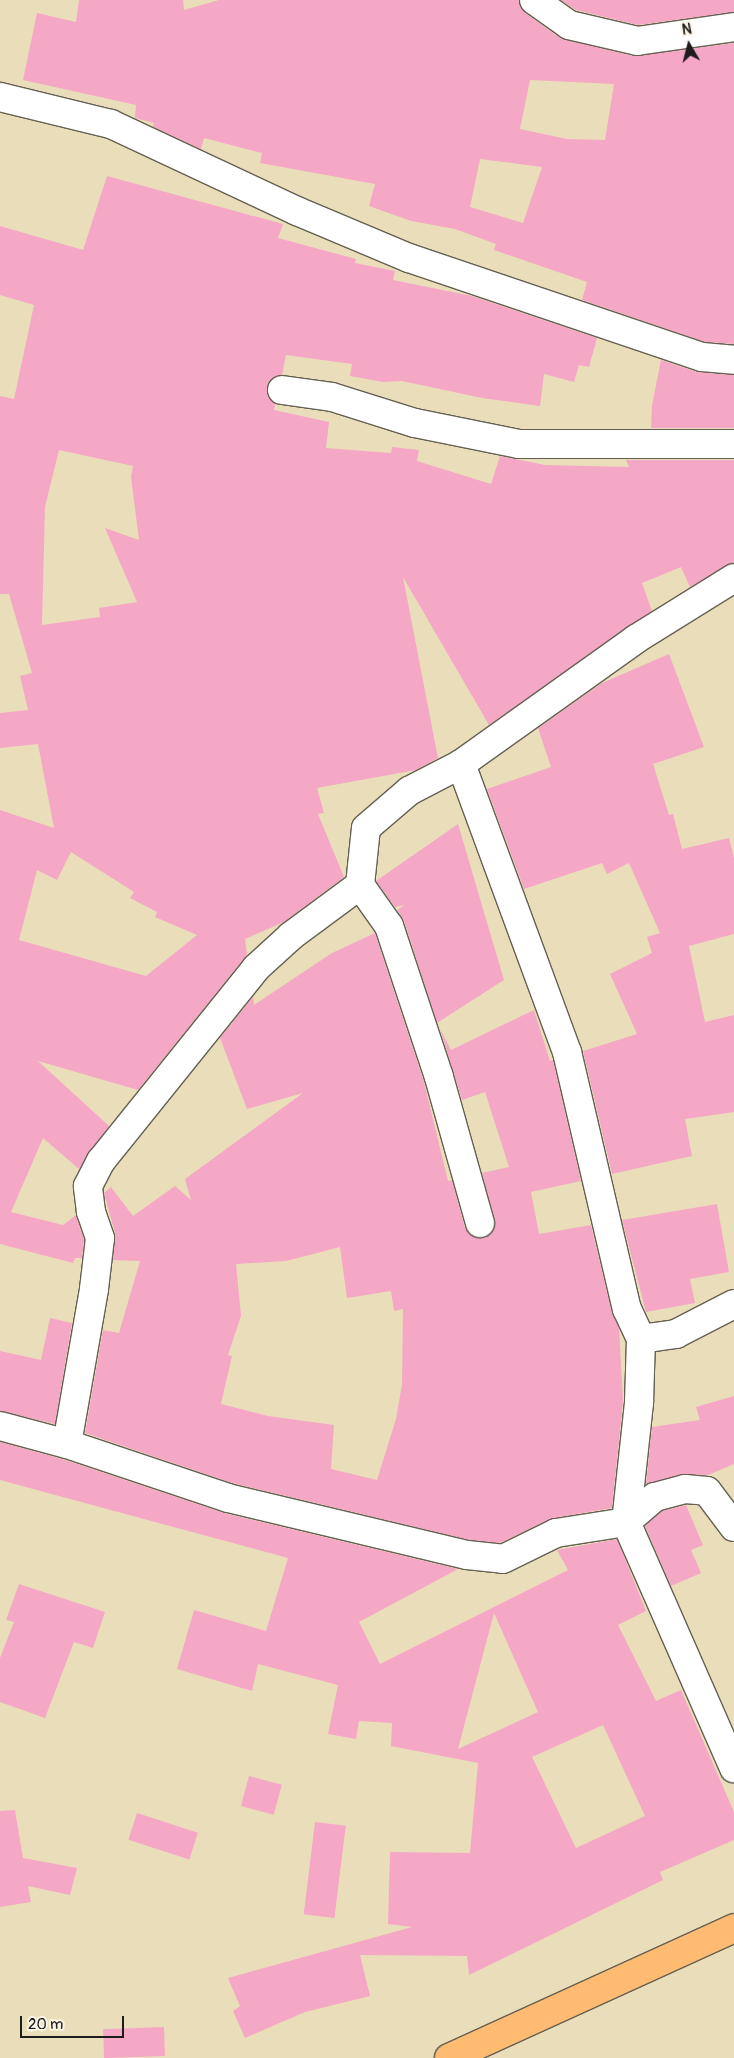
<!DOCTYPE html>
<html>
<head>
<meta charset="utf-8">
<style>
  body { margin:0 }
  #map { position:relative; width:734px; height:2058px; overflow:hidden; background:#eadeba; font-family:Pangolin,sans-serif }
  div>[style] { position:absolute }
  .building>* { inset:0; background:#f5a7c6; transform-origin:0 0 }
  .roads { filter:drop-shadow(1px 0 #646053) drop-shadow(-1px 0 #646053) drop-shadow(0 1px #646053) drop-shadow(0 -1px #646053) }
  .minor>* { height:28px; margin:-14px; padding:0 14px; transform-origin:14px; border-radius:14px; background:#fff }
  .major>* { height:28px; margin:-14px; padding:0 14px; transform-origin:14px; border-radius:14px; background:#ffbb71 }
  span { translate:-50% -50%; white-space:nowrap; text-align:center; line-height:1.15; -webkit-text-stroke:4.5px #fcf5e5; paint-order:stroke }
  .north { position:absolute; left:664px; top:20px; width:50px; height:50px; -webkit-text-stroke:4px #fcf5e5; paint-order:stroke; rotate:352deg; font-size:14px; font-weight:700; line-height:20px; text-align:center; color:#1c1c1c }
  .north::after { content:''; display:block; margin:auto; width:18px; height:22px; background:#1c1c1c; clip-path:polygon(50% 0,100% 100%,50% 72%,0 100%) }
  .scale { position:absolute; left:20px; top:2016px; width:104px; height:22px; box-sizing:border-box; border:2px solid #1c1c1c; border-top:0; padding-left:6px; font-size:15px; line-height:18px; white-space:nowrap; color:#1c1c1c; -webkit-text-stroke:4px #fcf5e5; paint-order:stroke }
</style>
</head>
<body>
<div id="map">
  <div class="building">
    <i style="clip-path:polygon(evenodd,79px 0,183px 0,184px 10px,219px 0,519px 0,525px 13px,560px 38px,633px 56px,734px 43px,734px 344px,705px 342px,582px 300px,587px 282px,494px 250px,496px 244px,455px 229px,411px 221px,369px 206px,375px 184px,260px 163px,262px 153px,204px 138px,201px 149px,153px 127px,154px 123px,135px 118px,136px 105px,23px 80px,37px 13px,76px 22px,79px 0,530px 80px,614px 84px,605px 140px,567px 139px,520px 129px,530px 80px,79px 0,480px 159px,542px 167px,523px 223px,470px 207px,480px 159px)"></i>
    <i style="clip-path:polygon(561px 0,734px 0,734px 12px,638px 25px,576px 10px)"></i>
    <i style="clip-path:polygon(evenodd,107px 176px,283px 224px,278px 238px,356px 259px,355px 263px,395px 271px,393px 280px,472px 296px,597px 338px,589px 367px,579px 365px,574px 382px,544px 374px,540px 406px,482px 398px,402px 381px,383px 382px,350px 376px,352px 364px,286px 355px,282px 375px,269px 381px,267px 395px,275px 404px,274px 410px,329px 422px,326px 448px,391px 453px,392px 447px,419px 450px,417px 461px,491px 484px,500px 456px,545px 465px,629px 467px,626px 460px,734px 460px,734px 562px,690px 587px,681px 567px,642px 583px,652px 611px,489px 725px,403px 577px,438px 758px,416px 770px,317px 788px,324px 813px,318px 814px,344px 877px,284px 922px,245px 939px,247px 955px,138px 1090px,38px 1061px,109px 1126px,79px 1169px,43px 1138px,11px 1212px,63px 1225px,76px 1215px,84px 1240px,82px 1258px,75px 1258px,73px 1263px,0 1244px,0 810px,54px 828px,38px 744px,0 748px,0 713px,28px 710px,20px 676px,32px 673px,9px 594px,0 594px,0 396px,14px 399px,34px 305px,0 295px,0 226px,83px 250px,107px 176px,59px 450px,133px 466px,131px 477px,139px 540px,105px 528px,137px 602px,99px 608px,100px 617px,42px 625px,45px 507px,59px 450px,107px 176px,71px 852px,134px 892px,130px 898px,157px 912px,155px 917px,197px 935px,146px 976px,19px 940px,37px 870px,57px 880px,71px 852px)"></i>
    <i style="clip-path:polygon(661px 360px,697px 372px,734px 375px,734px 428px,651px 428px,652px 405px)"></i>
    <i style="clip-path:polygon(669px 654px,704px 747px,653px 764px,669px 815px,673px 814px,682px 849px,729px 838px,734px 858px,734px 934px,689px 946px,705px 1022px,734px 1015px,734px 1112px,685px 1119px,692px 1156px,612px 1174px,583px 1051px,637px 1034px,610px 974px,652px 953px,647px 937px,660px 933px,629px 863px,607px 874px,602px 863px,524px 889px,487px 789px,551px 767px,538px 728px,602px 683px)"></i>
    <i style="clip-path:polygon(458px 824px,504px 980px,437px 1023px,404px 921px,397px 910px,405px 905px,395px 907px,376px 881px)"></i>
    <i style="clip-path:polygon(evenodd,375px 933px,424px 1082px,448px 1181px,452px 1180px,465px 1228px,476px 1238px,485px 1238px,495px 1226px,482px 1173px,509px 1167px,485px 1092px,462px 1100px,440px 1029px,451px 1050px,534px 1010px,550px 1061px,553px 1060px,581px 1181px,531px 1192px,539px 1234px,591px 1225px,612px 1313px,619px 1328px,623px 1402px,612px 1508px,553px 1518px,500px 1543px,470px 1540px,232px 1483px,85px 1433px,103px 1330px,119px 1333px,140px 1261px,113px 1260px,115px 1233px,104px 1193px,111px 1187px,133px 1216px,175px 1186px,191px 1200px,185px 1179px,303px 1093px,247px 1109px,220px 1038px,253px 997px,254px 1005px,332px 953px,375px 933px,340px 1247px,347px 1298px,391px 1291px,394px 1311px,403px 1309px,402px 1384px,396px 1419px,377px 1480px,331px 1469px,334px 1425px,268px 1416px,221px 1404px,232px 1356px,228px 1355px,241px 1316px,236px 1264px,286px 1261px,340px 1247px)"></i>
    <i style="clip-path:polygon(717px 1204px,729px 1272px,690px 1279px,695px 1303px,646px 1312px,622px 1220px)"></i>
    <i style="clip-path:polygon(50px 1318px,72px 1323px,55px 1424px,0 1411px,0 1351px,41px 1360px)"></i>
    <i style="clip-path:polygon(734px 1396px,734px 1464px,708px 1475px,681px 1474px,646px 1485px,652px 1427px,700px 1420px,696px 1407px)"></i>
    <i style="clip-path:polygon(evenodd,0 1442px,62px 1459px,224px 1513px,458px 1569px,359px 1622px,380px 1664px,568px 1570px,557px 1550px,617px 1539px,646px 1611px,618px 1625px,656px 1701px,681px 1690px,734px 1812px,734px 1840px,660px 1872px,663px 1880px,469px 1975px,467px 1956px,360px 1955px,370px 1996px,305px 2012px,245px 2038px,233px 2011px,240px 2006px,228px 1978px,412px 1927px,388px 1924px,390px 1852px,470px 1853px,478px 1763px,391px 1746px,392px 1723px,359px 1721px,356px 1739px,328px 1734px,338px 1685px,258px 1664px,252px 1691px,177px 1669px,194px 1610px,266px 1631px,288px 1558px,0 1480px,0 1442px,494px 1613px,538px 1712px,458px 1749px,494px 1613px,0 1442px,603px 1725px,645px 1816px,576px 1848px,532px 1757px,603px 1725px)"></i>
    <i style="clip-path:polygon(686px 1505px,703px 1545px,691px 1550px,701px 1573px,671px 1586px,645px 1526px,662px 1511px)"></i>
    <i style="clip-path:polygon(19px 1584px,105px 1612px,93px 1648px,74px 1642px,45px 1718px,0 1702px,0 1658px,14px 1622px,6px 1620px)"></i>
    <i style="left:249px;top:1776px;width:34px;height:31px;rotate:15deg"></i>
    <i style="clip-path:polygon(15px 1810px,23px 1858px,77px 1868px,70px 1895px,28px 1886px,31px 1902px,0 1907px,0 1811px)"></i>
    <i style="left:137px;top:1813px;width:64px;height:28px;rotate:18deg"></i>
    <i style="left:315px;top:1822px;width:31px;height:93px;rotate:7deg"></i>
    <i style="left:164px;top:2027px;width:29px;height:61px;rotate:88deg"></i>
  </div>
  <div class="roads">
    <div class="minor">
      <i style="left:534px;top:0;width:43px;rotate:35.5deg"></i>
      <i style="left:569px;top:25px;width:70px;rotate:13.2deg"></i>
      <i style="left:637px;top:41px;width:98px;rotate:-8.2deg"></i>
      <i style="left:0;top:97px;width:114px;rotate:13.7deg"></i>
      <i style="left:111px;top:124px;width:205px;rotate:25.1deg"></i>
      <i style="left:297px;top:211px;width:121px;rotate:22.8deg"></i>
      <i style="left:409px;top:258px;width:309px;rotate:18.7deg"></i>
      <i style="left:702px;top:357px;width:32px;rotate:5deg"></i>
      <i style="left:282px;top:390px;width:50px;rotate:8deg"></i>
      <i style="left:332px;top:397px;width:87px;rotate:17.4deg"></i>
      <i style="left:415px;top:423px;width:106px;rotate:11.4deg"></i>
      <i style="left:519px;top:444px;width:215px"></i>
      <i style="left:461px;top:764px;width:307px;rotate:69.8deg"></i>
      <i style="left:567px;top:1052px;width:264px;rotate:76.9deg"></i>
      <i style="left:627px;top:1309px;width:33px;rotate:65deg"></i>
      <i style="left:480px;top:1223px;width:152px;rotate:-105.7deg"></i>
      <i style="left:439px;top:1077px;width:159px;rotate:-108.3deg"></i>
      <i style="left:389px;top:926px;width:50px;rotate:-125.3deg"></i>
      <i style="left:360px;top:885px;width:57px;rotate:-84deg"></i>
      <i style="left:366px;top:828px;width:57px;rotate:-40.7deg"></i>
      <i style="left:409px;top:791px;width:59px;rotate:-27.4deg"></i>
      <i style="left:461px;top:764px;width:215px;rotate:-35.5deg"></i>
      <i style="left:636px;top:639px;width:115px;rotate:-31.9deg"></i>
      <i style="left:734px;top:1304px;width:65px;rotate:152.7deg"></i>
      <i style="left:676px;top:1334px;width:35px;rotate:172deg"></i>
      <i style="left:641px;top:1339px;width:64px;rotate:91.8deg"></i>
      <i style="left:639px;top:1403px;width:120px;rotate:96.2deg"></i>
      <i style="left:626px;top:1522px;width:269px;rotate:66.3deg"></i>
      <i style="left:0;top:1426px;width:69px;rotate:15deg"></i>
      <i style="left:67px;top:1444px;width:170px;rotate:18.5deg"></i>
      <i style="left:228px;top:1498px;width:246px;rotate:13.4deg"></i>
      <i style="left:467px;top:1555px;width:36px;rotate:6deg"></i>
      <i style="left:503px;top:1559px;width:59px;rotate:-26.1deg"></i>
      <i style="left:556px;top:1533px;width:71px;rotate:-8.9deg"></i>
      <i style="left:626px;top:1522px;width:38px;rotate:-41deg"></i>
      <i style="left:655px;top:1497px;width:31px;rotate:-15deg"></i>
      <i style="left:685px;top:1489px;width:22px;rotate:5deg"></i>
      <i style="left:707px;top:1491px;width:45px;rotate:53.1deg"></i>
      <i style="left:67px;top:1444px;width:157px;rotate:-80.1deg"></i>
      <i style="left:94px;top:1289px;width:51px;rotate:-83.3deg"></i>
      <i style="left:100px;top:1238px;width:28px;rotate:-109deg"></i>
      <i style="left:91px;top:1212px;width:26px;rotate:-97deg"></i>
      <i style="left:88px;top:1186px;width:28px;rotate:-63deg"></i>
      <i style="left:101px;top:1161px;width:248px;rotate:-51.2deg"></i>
      <i style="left:256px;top:968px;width:47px;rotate:-42.4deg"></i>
      <i style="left:291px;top:936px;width:86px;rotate:-36.5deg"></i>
    </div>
    <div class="major">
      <i style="left:449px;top:2058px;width:313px;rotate:-24.5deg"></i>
    </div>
  </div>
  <div class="north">N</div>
  <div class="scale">20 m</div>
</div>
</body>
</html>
